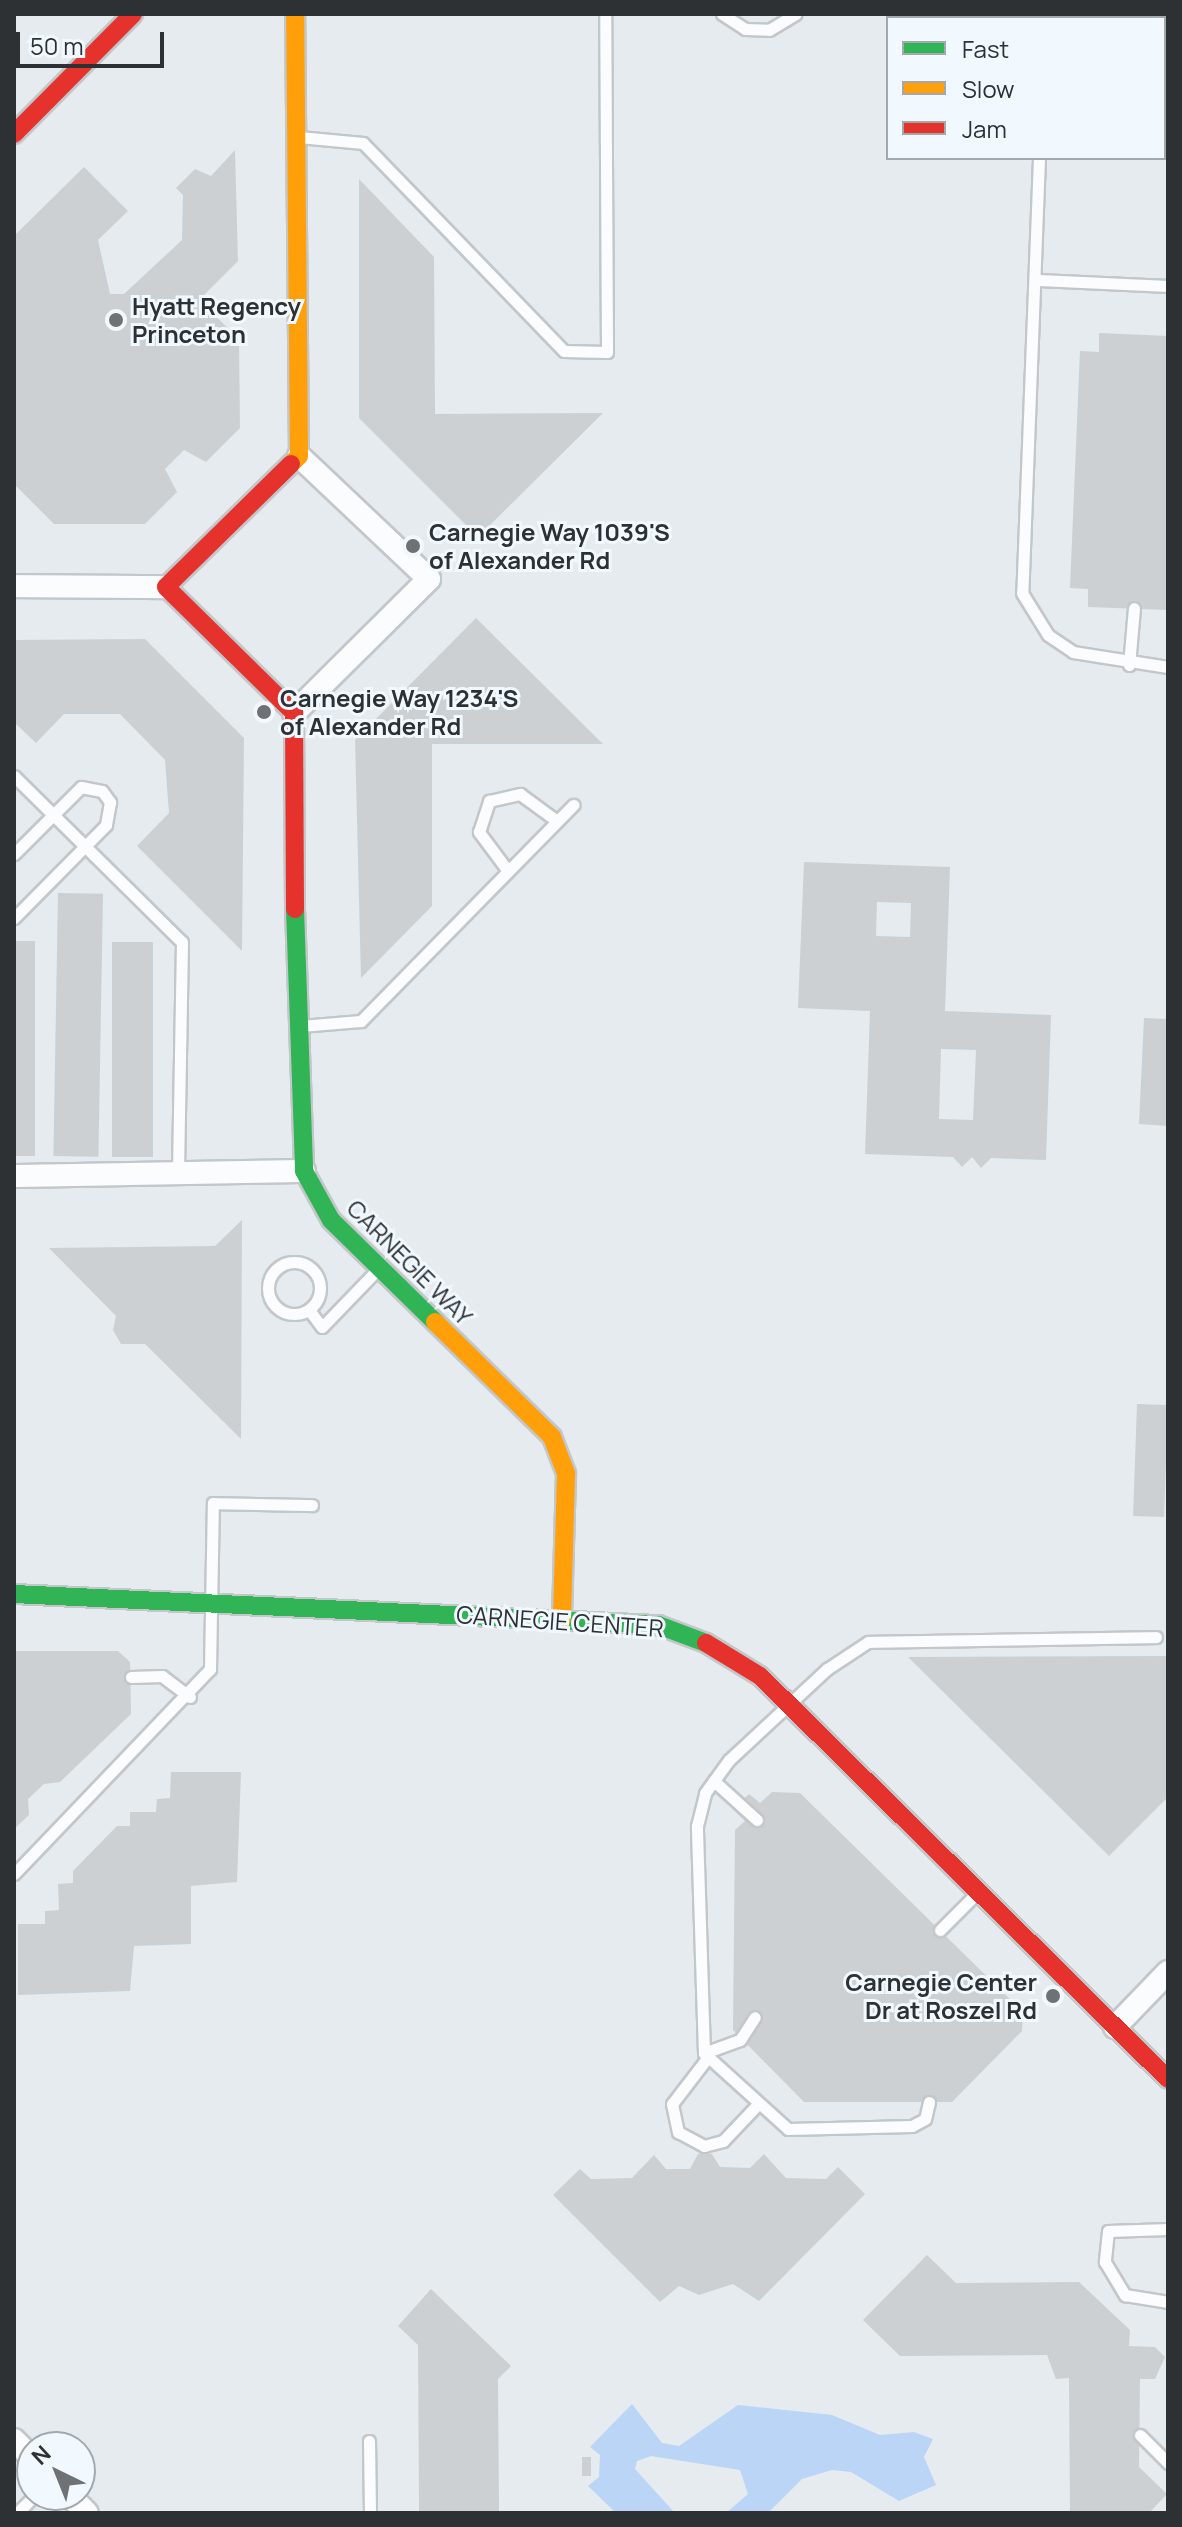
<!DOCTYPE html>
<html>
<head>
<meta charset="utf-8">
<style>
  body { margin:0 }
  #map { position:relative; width:1182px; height:2527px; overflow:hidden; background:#e6ebef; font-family:Manrope,sans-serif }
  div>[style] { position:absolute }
  .water>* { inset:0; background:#bbd5f7 }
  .building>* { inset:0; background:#ccd0d3; transform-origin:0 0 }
  .roads { filter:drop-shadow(2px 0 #c3c7ca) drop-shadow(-2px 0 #c3c7ca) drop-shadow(0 2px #c3c7ca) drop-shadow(0 -2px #c3c7ca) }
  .lane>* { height:11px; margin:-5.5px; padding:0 5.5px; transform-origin:5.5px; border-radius:5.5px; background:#fbfcfd }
  .lane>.ring { margin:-5.5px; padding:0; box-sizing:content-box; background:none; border:11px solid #fbfcfd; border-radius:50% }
  .street>* { height:22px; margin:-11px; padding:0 11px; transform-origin:11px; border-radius:11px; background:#fbfcfd }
  .fast>* { height:18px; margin:-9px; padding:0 9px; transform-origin:9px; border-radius:9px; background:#30b455 }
  .slow>* { height:18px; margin:-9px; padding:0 9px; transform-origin:9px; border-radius:9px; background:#ff9f0a }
  .jam>* { height:18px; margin:-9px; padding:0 9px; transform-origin:9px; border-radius:9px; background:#e5322d }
  .dots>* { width:22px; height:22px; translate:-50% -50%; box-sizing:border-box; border:4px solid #f1f8fe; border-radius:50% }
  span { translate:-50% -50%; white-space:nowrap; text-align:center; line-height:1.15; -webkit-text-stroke:6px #f1f8fe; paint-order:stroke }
  .poi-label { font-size:24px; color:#2d3133; font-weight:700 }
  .left { translate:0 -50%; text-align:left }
  .right { translate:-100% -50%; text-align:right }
  .street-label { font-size:24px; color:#2d3133 }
  .frame { position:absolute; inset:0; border:16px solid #2d3133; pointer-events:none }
  .legend { position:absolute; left:886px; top:16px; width:280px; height:144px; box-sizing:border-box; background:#f1f8fe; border:2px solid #a3a8ad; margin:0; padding:10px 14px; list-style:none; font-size:24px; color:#2d3133 }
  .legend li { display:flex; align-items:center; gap:16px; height:40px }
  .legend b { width:40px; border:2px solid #a3a8ad }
  .north { position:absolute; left:16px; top:2431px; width:80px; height:80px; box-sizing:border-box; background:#f1f8fe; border:2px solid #a3a8ad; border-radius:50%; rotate:317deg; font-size:22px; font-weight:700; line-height:32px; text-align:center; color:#2d3133 }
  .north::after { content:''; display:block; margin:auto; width:28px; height:36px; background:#6e7275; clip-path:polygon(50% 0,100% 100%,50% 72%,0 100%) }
  .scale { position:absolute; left:16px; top:32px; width:148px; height:36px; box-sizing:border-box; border:4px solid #2d3133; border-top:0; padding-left:10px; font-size:24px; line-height:28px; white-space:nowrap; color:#2d3133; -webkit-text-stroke:6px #f1f8fe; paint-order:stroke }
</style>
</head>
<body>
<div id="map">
  <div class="water">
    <i style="clip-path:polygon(632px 2404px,662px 2443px,679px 2446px,738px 2405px,832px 2415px,880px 2435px,914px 2432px,933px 2439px,924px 2457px,936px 2485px,899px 2501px,851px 2472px,832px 2470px,802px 2479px,770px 2511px,726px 2513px,748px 2494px,740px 2470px,651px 2456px,637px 2461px,635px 2469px,675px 2513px,616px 2513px,588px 2486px,599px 2477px,600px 2455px,590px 2447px)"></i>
  </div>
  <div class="building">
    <i style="clip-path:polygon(235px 150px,238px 261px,199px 300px,239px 339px,240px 428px,206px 462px,184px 450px,165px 469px,177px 492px,145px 524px,54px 524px,14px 484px,14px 236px,84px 167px,128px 211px,98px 240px,110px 294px,124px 294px,182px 240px,183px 195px,176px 188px,195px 169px,211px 176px)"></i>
    <i style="clip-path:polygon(359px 179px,434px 257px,435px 414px,603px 413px,478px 537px,359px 418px)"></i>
    <i style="clip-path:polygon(1099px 333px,1168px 336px,1168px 610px,1088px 607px,1088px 589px,1070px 588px,1080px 351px,1099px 352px)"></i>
    <i style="clip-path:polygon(476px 618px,603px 744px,432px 744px,432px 906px,361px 978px,355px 740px)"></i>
    <i style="clip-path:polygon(145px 639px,244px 738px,242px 951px,137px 846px,169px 813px,165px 760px,120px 714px,64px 714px,36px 743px,14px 722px,14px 640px)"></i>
    <i style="clip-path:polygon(evenodd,804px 862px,950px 867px,945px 1011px,1051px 1015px,1046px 1160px,991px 1158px,981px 1168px,972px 1157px,962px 1167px,953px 1157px,865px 1154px,870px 1011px,798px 1008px,804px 862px,877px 902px,911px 903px,910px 937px,876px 936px,877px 902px,804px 862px,941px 1049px,976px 1050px,973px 1120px,939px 1119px,941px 1049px)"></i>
    <i style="left:58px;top:893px;width:45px;height:263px;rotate:1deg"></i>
    <i style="left:14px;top:941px;width:21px;height:215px"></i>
    <i style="left:153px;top:942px;width:215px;height:41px;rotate:90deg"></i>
    <i style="clip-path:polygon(1144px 1018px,1168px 1019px,1168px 1126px,1139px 1124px)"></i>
    <i style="clip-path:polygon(242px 1220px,241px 1439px,145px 1344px,121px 1344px,113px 1330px,116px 1316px,49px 1248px,215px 1246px)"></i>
    <i style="left:1137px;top:1404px;width:31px;height:112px;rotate:2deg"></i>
    <i style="clip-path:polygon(14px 1651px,118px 1651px,130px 1662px,131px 1714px,60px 1782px,44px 1784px,28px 1799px,29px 1815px,14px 1829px)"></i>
    <i style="clip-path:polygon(1168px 1656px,1168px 1797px,1109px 1856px,908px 1657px)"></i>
    <i style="clip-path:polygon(171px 1772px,241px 1772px,237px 1882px,191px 1886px,191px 1944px,134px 1946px,130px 1991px,18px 1995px,18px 1924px,45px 1924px,45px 1911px,59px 1910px,58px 1884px,73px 1883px,73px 1871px,117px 1826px,130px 1826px,130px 1812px,156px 1812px,157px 1799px,170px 1798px)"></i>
    <i style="clip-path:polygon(772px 1792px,800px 1793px,1023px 2012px,1022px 2031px,952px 2102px,804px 2102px,733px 2030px,735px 1830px,745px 1821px,733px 1809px,749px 1794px,760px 1803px)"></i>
    <i style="clip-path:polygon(698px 2154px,712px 2154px,720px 2167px,750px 2168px,764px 2154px,786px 2178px,826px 2179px,838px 2167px,865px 2194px,759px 2301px,733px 2284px,699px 2295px,679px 2286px,660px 2302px,553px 2195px,580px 2169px,591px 2179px,632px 2178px,654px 2155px,666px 2169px,690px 2169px)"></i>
    <i style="clip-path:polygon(927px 2255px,956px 2283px,1079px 2282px,1130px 2330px,1129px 2346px,1155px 2347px,1165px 2357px,1155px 2379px,1140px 2379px,1139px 2467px,1167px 2494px,1149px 2513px,1070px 2513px,1069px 2378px,1056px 2379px,1047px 2355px,900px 2356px,863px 2320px)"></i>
    <i style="clip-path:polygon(431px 2289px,511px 2366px,498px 2379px,499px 2512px,419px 2513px,418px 2345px,398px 2326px)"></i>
    <i style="left:582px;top:2457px;width:9px;height:19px"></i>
  </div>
  <div class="roads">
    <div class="lane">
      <i style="left:722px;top:14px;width:27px;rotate:33deg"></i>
      <i style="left:745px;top:29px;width:24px;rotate:2deg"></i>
      <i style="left:769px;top:30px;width:31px;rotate:-31deg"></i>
      <i style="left:1001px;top:14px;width:4px;rotate:76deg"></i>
      <i style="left:299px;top:137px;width:64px;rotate:5.4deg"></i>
      <i style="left:363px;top:143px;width:289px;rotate:46deg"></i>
      <i style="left:564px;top:351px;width:43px;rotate:1.3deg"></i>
      <i style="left:607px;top:352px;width:338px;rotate:-90.3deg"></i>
      <i style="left:1039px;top:158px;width:435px;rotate:92.2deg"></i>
      <i style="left:1022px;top:593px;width:49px;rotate:58.2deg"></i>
      <i style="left:1048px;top:635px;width:30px;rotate:34deg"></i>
      <i style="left:1073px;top:652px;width:96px;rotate:9deg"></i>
      <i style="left:1039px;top:280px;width:129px;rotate:2.7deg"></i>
      <i style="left:1129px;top:665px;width:57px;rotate:-85deg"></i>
      <i style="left:14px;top:776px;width:236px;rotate:44.7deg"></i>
      <i style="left:182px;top:942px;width:231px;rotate:91deg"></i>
      <i style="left:14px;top:854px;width:95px;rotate:-45deg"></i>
      <i style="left:81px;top:787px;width:21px;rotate:11deg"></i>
      <i style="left:102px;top:791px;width:14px;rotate:54deg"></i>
      <i style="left:110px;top:802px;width:23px;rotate:100deg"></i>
      <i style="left:106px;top:825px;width:131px;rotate:134.7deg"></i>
      <i style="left:508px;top:871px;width:49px;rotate:-126.6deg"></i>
      <i style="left:479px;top:832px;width:33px;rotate:-72deg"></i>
      <i style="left:489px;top:801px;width:32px;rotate:-13deg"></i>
      <i style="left:520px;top:794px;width:46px;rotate:36.1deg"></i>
      <i style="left:300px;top:1026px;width:61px;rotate:-4.7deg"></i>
      <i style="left:361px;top:1021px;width:303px;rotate:-45.5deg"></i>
      <i class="ring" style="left:268px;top:1262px;width:41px;height:41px"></i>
      <i style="left:309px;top:1310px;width:21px;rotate:53deg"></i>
      <i style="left:322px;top:1327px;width:83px;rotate:-46deg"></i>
      <i style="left:131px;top:1677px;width:31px;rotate:-2deg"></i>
      <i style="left:162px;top:1676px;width:35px;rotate:37deg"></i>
      <i style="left:714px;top:1781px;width:58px;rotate:42.2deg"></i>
      <i style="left:14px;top:1874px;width:284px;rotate:-46.3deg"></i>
      <i style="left:210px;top:1669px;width:166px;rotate:-89deg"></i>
      <i style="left:213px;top:1503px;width:99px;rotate:1.2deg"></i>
      <i style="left:940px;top:1930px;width:54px;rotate:-45deg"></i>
      <i style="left:704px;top:2053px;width:38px;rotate:-20deg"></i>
      <i style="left:740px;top:2040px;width:27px;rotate:-57deg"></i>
      <i style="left:708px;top:2057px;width:59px;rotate:127.5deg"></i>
      <i style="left:672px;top:2104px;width:29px;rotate:78deg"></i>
      <i style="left:678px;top:2132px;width:30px;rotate:28deg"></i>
      <i style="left:704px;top:2146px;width:20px;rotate:-15deg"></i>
      <i style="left:723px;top:2141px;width:52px;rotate:-46.5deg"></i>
      <i style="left:929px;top:2102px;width:17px;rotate:103deg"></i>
      <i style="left:925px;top:2119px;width:15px;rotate:152deg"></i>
      <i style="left:912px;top:2126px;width:124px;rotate:178.6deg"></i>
      <i style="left:788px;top:2129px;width:113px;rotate:-137.9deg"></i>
      <i style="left:704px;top:2053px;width:227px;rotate:-91.8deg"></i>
      <i style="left:697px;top:1826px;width:34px;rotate:-76deg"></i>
      <i style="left:705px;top:1793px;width:41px;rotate:-54deg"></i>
      <i style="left:729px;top:1760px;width:134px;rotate:-42.9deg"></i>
      <i style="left:827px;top:1669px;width:49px;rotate:-33.4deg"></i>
      <i style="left:868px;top:1642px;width:288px;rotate:-1deg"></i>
      <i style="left:1168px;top:2229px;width:60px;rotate:178.1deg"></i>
      <i style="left:1108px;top:2231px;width:31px;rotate:96deg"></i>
      <i style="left:1105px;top:2262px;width:39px;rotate:59deg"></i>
      <i style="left:1125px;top:2295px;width:44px;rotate:9.2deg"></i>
      <i style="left:1140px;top:2435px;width:40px;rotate:45deg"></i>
      <i style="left:369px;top:2441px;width:72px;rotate:89.2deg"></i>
      <i style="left:17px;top:2513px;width:25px;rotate:-45deg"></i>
    </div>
    <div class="street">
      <i style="left:14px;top:586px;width:152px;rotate:0.4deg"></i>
      <i style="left:294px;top:713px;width:190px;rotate:-44.8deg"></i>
      <i style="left:429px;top:579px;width:179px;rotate:-136.6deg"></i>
      <i style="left:14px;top:1176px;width:290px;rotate:-1deg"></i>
      <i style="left:1115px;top:2027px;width:76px;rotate:-46.1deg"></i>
      <i style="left:14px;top:2440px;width:25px;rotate:45deg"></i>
      <i style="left:69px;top:2495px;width:25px;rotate:45deg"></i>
    </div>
    <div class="fast">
      <i style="left:295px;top:909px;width:262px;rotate:88deg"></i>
      <i style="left:304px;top:1171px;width:56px;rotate:61.1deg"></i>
      <i style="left:331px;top:1220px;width:146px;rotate:44.4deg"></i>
      <i style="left:14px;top:1594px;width:645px;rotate:2.76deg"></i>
      <i style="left:658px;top:1625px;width:51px;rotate:20.6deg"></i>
    </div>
    <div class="slow">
      <i style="left:291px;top:464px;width:11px;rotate:-45deg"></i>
      <i style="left:299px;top:456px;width:442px;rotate:-90.5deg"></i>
      <i style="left:435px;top:1322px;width:164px;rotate:44.5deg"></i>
      <i style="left:552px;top:1437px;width:40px;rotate:69deg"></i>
      <i style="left:566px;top:1474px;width:145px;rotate:91.6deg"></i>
    </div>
    <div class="jam">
      <i style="left:14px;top:134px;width:169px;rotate:-45.2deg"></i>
      <i style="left:291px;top:464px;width:175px;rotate:135.5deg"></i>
      <i style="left:166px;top:587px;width:180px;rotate:44.5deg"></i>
      <i style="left:294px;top:713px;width:196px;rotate:89.7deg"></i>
      <i style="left:706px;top:1643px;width:63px;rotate:31.4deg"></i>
      <i style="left:760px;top:1676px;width:573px;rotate:44.65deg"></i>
    </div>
  </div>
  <div class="dots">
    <i style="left:116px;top:320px;background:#6e7275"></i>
    <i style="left:413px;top:546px;background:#6e7275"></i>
    <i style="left:264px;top:712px;background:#6e7275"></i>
    <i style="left:1053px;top:1996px;background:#6e7275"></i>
  </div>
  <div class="poi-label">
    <span class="left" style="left:132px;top:320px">Hyatt Regency<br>Princeton</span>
    <span class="left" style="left:429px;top:546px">Carnegie Way 1039'S<br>of Alexander Rd</span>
    <span class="left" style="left:280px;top:712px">Carnegie Way 1234'S<br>of Alexander Rd</span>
    <span class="right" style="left:1037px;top:1996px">Carnegie Center<br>Dr at Roszel Rd</span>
  </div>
  <div class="street-label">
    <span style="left:410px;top:1262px;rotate:45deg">CARNEGIE WAY</span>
    <span style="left:560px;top:1621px;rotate:4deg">CARNEGIE CENTER</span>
  </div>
  <div class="frame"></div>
  <ul class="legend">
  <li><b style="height:10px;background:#30b455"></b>Fast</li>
  <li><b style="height:10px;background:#ff9f0a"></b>Slow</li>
  <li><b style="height:10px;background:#e5322d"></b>Jam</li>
  </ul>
  <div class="north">N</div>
  <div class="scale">50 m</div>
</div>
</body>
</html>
